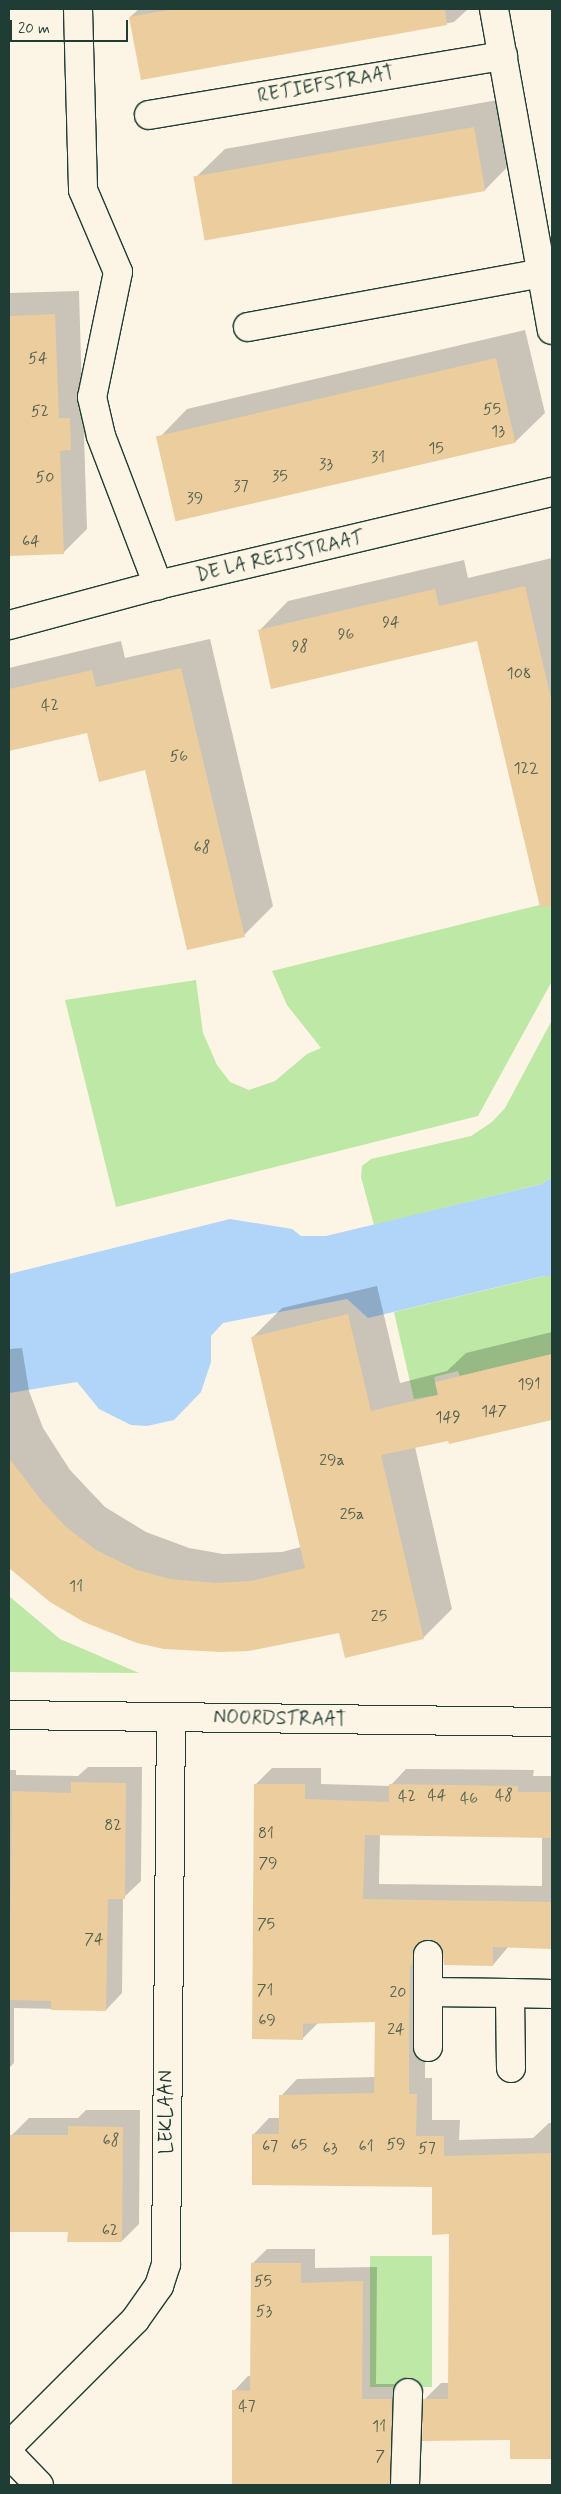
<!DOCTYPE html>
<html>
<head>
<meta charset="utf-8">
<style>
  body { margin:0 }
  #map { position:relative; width:561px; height:2494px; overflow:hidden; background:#fcf5e5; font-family:Mynerve,sans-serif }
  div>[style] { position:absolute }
  .green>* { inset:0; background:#bde8a5; transform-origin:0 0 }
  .water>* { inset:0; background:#b1d5f9 }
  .shadow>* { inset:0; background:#0003 }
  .building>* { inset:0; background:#ebcd9e; transform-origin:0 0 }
  .roads { filter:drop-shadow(1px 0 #1f3d34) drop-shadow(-1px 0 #1f3d34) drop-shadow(0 1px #1f3d34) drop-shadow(0 -1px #1f3d34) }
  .minor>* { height:28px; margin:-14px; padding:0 14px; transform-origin:14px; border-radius:14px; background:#fcf5e5 }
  span { translate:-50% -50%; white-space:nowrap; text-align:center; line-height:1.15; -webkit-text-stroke:4px #fcf5e5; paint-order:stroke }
  .number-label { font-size:16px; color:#52614e }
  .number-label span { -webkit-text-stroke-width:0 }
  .street-label { font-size:19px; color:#1f3d34 }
  .frame { position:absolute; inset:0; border:10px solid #1f3d34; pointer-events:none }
  .scale { position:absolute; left:10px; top:20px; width:118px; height:22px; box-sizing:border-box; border:2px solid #1f3d34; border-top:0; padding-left:6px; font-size:15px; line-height:18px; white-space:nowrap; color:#1f3d34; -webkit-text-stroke:4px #fcf5e5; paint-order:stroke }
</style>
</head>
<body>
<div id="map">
  <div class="green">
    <i style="clip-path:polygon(552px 902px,552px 981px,478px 1116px,116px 1207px,65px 1000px,196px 980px,203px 1033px,217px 1065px,230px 1082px,249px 1090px,275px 1081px,307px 1054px,321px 1048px,287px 1005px,272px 971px)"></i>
    <i style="clip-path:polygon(552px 1020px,552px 1177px,542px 1184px,374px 1225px,361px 1177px,362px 1166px,371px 1159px,471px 1136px,492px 1122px,505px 1108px)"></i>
    <i style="clip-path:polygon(544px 1276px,552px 1276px,552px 1354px,460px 1376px,458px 1371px,434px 1377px,438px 1395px,414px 1399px,394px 1312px)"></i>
    <i style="clip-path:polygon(9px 1596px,60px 1639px,139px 1673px,9px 1672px)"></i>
    <i style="left:370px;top:2256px;width:62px;height:131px"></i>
  </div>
  <div class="water">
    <i style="clip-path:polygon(552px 1177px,552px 1276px,544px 1276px,368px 1318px,347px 1299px,223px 1323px,211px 1336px,211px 1362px,201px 1392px,174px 1420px,147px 1426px,131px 1425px,99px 1409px,77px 1382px,9px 1393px,9px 1274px,230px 1219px,292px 1229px,301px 1236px,326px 1236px,542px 1184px)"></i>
  </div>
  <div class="shadow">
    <i style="clip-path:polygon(139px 9px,468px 9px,454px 22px,142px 79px,130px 17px)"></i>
    <i style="clip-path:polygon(503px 99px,514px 160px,485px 190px,195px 178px,225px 149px)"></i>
    <i style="clip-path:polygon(79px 291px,82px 394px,95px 425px,84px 436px,87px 529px,63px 553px,9px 555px,9px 293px)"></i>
    <i style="clip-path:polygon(525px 330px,545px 413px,515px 442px,158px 439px,187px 409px)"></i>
    <i style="clip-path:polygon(552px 558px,552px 862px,532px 867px,478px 640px,259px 631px,288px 601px,464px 560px,468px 578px)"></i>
    <i style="clip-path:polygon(210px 639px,273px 906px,244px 935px,146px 769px,88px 732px,9px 750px,9px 668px,121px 641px,125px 658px)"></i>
    <i style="clip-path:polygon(377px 1286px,400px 1383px,447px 1371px,466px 1353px,552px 1332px,552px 1419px,450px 1443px,449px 1439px,415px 1447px,452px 1609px,423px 1638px,340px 1631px,40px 1593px,9px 1565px,9px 1349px,22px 1348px,29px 1391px,43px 1428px,70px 1470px,105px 1507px,146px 1532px,189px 1548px,223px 1554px,282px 1552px,301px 1547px,252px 1338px,282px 1308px)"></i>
    <i style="clip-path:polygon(88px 1767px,142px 1767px,141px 1881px,123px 1898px,122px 1993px,106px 2010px,14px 2008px,14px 2063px,9px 2068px,9px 1770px,16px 1770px,16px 1775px,78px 1776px)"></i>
    <i style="clip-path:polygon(evenodd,272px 1768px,321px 1768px,321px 1784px,390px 1786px,406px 1769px,534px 1770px,533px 1776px,552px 1776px,552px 1948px,509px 1946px,493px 1965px,442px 1946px,436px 1940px,429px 1938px,426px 1950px,425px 2078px,432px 2078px,432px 2120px,460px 2120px,459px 2140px,533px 2138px,549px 2123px,552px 2123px,552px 2458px,511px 2457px,511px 2438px,425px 2399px,441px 2383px,449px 2383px,450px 2232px,433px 2186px,253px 2135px,269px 2118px,280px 2118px,281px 2096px,297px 2079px,376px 2077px,376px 2020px,319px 2022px,303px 2038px,256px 1784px,272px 1768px,380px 1834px,542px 1836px,542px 1886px,379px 1884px,380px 1834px)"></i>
    <i style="clip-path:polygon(86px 2110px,140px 2110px,139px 2224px,122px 2241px,69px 2230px,9px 2231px,12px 2135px,29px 2118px,78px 2118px)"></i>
    <i style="clip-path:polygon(267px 2249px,315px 2249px,315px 2268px,377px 2267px,376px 2384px,407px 2384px,404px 2485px,233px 2485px,234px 2391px,248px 2376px,251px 2376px,252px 2264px)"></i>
  </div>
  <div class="building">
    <i style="clip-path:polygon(174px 9px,445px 9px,447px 25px,141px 80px,129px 17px)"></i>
    <i style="left:474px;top:127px;width:65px;height:285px;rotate:80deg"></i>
    <i style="clip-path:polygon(55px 314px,59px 418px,70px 418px,71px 450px,60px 451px,64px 554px,9px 556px,9px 316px)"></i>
    <i style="left:496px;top:358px;width:87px;height:349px;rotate:77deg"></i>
    <i style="clip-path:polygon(525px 586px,552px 703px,552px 906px,540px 907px,477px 641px,271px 689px,258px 630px,435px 589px,439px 606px)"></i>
    <i style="clip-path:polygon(181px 668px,245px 937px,187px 950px,145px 770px,99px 782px,87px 733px,9px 751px,9px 689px,92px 670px,96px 687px)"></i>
    <i style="clip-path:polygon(348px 1314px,371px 1411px,438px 1395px,435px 1382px,552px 1354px,552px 1420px,449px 1444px,448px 1441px,381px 1455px,424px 1639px,345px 1658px,339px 1633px,249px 1651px,221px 1652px,164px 1649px,137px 1643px,84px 1622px,50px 1602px,9px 1568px,9px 1458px,41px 1500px,66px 1527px,96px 1550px,137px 1570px,170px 1579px,216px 1583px,251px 1581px,305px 1568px,251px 1337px)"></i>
    <i style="clip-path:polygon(71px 1782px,126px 1783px,125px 1899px,108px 1899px,106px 2011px,51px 2010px,51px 2001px,9px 2000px,12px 1791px,71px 1793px)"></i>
    <i style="clip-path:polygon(254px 1784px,305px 1784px,305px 1799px,389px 1802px,389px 1784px,518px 1786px,518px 1792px,552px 1792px,552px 1838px,365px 1835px,363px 1899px,552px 1902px,552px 1949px,493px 1947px,493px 1966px,444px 1965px,442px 1948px,436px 1942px,428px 1939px,420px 1942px,414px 1948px,412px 1965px,410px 1965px,409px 2036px,409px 2094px,417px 2094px,416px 2136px,444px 2136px,444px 2156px,552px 2153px,552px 2459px,510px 2459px,510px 2440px,422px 2441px,423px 2399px,448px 2399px,449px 2234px,432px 2235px,432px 2187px,252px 2185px,252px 2134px,279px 2134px,279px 2095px,374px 2093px,375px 2022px,303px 2024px,303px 2040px,252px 2039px)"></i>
    <i style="clip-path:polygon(68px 2126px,123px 2127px,122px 2242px,67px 2242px,68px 2232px,10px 2232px,10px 2135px,68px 2135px)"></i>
    <i style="clip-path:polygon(251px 2263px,301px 2263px,301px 2283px,363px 2281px,362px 2399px,392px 2399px,390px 2485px,232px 2485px,232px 2390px,250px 2391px)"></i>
  </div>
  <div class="roads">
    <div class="minor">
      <i style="left:78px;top:9px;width:181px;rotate:88.4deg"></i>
      <i style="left:83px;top:190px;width:89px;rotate:66.9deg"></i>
      <i style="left:118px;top:272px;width:128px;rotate:101.7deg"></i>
      <i style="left:92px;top:397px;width:40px;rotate:77deg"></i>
      <i style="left:101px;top:436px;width:160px;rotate:69.1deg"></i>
      <i style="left:494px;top:9px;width:326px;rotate:79.8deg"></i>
      <i style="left:149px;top:115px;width:359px;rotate:-9.5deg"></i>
      <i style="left:248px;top:327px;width:299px;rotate:-10.4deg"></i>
      <i style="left:9px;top:625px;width:154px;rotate:-15deg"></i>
      <i style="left:158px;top:585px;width:405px;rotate:-13.3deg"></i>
      <i style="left:9px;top:1715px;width:543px;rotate:0.74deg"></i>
      <i style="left:428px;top:1955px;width:92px;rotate:90deg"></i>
      <i style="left:428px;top:1992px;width:82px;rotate:0.7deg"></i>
      <i style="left:511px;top:2068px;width:75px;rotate:-90.8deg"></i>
      <i style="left:510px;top:1993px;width:42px;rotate:1.4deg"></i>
      <i style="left:9px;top:2446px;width:178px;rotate:-45deg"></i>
      <i style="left:135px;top:2320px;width:42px;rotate:-54.8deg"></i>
      <i style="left:159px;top:2286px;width:23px;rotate:-72deg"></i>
      <i style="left:166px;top:2264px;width:546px;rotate:-89.48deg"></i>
      <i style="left:9px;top:2454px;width:43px;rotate:45.9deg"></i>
      <i style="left:405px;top:2485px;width:92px;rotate:-88.1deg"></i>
    </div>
  </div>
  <div class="number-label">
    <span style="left:38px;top:359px">54</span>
    <span style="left:492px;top:410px">55</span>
    <span style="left:40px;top:412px">52</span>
    <span style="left:498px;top:432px">13</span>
    <span style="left:436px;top:449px">15</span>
    <span style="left:378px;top:458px">31</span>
    <span style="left:326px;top:465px">33</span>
    <span style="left:280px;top:477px">35</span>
    <span style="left:45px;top:478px">50</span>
    <span style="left:241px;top:487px">37</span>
    <span style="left:195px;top:499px">39</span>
    <span style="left:31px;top:542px">64</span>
    <span style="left:391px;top:623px">94</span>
    <span style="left:346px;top:635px">96</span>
    <span style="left:300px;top:647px">98</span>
    <span style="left:519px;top:674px">108</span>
    <span style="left:50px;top:706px">42</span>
    <span style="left:179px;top:757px">56</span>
    <span style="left:526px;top:769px">122</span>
    <span style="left:202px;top:848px">68</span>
    <span style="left:529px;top:1385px">191</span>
    <span style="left:494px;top:1412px">147</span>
    <span style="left:448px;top:1418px">149</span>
    <span style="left:332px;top:1461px">29a</span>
    <span style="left:352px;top:1515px">25a</span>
    <span style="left:76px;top:1587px">11</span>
    <span style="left:379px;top:1617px">25</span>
    <span style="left:437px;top:1796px">44</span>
    <span style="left:504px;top:1796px">48</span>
    <span style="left:407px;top:1797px">42</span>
    <span style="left:469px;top:1799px">46</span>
    <span style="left:113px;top:1826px">82</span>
    <span style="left:266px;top:1834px">81</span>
    <span style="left:268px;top:1864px">79</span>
    <span style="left:266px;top:1925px">75</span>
    <span style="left:94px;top:1940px">74</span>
    <span style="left:265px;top:1991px">71</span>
    <span style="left:398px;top:1993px">20</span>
    <span style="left:267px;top:2021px">69</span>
    <span style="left:396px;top:2030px">24</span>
    <span style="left:111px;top:2141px">68</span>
    <span style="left:396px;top:2145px">59</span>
    <span style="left:299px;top:2146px">65</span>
    <span style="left:270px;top:2147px">67</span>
    <span style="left:366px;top:2147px">61</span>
    <span style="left:330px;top:2149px">63</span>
    <span style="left:427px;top:2149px">57</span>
    <span style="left:110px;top:2231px">62</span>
    <span style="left:263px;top:2282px">55</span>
    <span style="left:264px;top:2312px">53</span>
    <span style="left:247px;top:2407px">47</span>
    <span style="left:379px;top:2427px">11</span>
    <span style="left:380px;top:2457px">7</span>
  </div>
  <div class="street-label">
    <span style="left:326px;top:85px;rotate:-10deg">RETIEFSTRAAT</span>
    <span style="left:280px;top:557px;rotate:-13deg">DE LA REIJSTRAAT</span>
    <span style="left:280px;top:1719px;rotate:1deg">NOORDSTRAAT</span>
    <span style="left:167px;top:2112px;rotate:-90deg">LEKLAAN</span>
  </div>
  <div class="frame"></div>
  <div class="scale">20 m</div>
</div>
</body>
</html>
